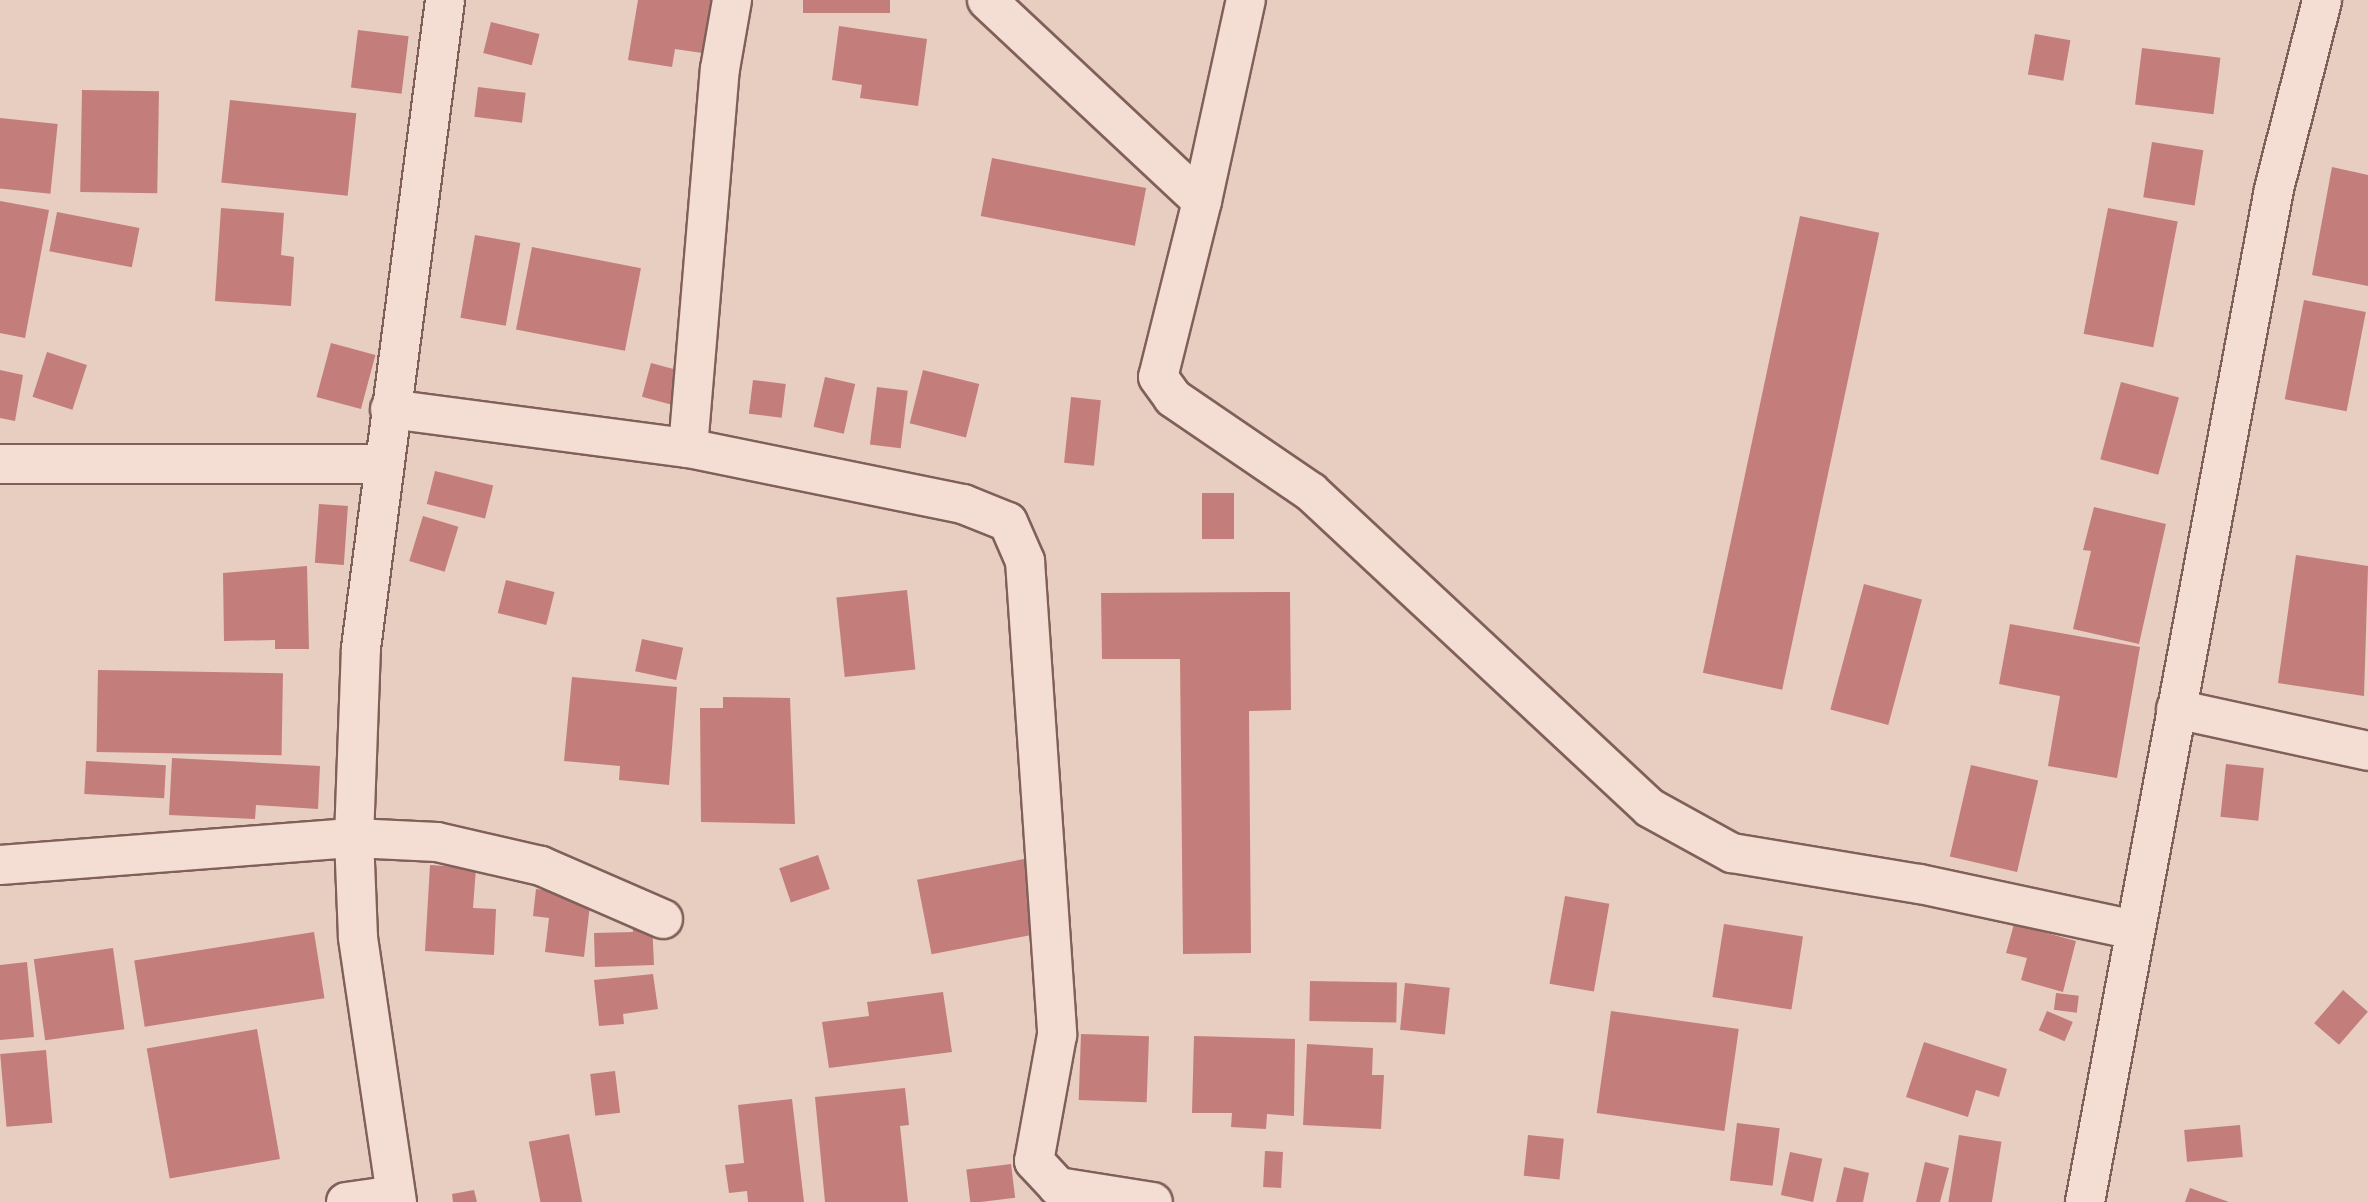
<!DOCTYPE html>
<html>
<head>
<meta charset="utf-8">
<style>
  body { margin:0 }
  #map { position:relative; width:2368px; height:1202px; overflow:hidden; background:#e8cdc1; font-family:"Times New Roman",serif }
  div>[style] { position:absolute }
  .building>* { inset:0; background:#c37d7a; transform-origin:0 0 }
  .roads { filter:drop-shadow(2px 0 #80605a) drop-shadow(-2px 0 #80605a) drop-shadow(0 2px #80605a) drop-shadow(0 -2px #80605a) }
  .street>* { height:38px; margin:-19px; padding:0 19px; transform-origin:19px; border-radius:19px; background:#f4ddd3 }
  .secondary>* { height:38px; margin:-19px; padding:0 19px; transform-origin:19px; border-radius:19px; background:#f4ddd3 }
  span { translate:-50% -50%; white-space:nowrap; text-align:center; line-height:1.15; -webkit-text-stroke:5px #f1dacf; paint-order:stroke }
</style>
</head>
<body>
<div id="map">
  <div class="building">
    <i style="clip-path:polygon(638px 0,711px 0,702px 53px,675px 49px,672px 67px,628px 60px)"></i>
    <i style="left:803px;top:0;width:87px;height:13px"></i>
    <i style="left:491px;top:22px;width:50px;height:32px;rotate:14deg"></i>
    <i style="clip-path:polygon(839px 26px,927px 39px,918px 106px,860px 98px,862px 85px,832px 80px)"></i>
    <i style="left:358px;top:30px;width:51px;height:58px;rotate:7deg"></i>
    <i style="left:2035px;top:34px;width:36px;height:41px;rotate:10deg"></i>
    <i style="left:2142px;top:48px;width:79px;height:57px;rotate:7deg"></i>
    <i style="left:478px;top:87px;width:48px;height:30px;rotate:7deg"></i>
    <i style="left:82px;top:90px;width:77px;height:102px;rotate:1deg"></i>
    <i style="left:230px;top:100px;width:127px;height:83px;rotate:6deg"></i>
    <i style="left:0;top:118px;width:58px;height:70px;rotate:6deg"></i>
    <i style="left:2152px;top:142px;width:52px;height:56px;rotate:9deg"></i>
    <i style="left:992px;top:158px;width:157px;height:59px;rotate:11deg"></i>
    <i style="clip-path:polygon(2332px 167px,2368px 175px,2368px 286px,2312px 275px)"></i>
    <i style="clip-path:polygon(0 201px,49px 210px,25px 338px,0 333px)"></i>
    <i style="clip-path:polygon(221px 208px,284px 213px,281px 255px,294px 257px,291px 306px,215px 301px)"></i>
    <i style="left:2108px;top:208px;width:71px;height:128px;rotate:11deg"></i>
    <i style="left:57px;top:212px;width:84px;height:40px;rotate:11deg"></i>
    <i style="left:1800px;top:216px;width:81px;height:467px;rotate:12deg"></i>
    <i style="left:475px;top:235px;width:46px;height:84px;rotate:10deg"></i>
    <i style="left:532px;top:247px;width:111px;height:84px;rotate:11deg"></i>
    <i style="left:2304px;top:300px;width:63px;height:101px;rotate:11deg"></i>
    <i style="left:331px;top:343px;width:46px;height:56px;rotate:15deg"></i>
    <i style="left:47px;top:352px;width:42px;height:47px;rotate:18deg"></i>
    <i style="left:651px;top:363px;width:30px;height:35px;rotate:15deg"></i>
    <i style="clip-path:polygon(0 370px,23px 375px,15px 421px,0 418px)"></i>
    <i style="left:923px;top:370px;width:58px;height:55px;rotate:14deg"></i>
    <i style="left:825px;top:377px;width:31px;height:51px;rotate:13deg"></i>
    <i style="left:753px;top:380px;width:33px;height:34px;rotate:7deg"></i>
    <i style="left:2121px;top:382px;width:60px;height:80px;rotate:15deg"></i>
    <i style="left:877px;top:387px;width:31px;height:58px;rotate:7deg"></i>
    <i style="left:1071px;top:397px;width:30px;height:66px;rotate:6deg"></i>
    <i style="left:435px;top:471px;width:60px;height:34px;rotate:14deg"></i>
    <i style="left:1202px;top:493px;width:32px;height:46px"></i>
    <i style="left:319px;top:504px;width:29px;height:59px;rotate:4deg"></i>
    <i style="clip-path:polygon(2094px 507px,2166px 524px,2139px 644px,2073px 629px,2091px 551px,2083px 550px)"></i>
    <i style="left:423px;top:516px;width:37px;height:47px;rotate:17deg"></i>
    <i style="clip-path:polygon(2296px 555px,2368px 566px,2364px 696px,2278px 683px)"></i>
    <i style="clip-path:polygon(307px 566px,309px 649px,275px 649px,275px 640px,224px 641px,223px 573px)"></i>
    <i style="left:506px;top:580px;width:50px;height:34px;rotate:14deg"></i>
    <i style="left:1864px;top:584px;width:60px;height:130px;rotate:15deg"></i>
    <i style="left:907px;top:590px;width:80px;height:71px;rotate:84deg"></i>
    <i style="clip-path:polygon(1290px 592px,1291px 710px,1249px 711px,1251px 953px,1183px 954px,1180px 659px,1102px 659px,1101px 593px)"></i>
    <i style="clip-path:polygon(2010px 624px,2140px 647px,2117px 778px,2048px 766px,2060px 696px,1999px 684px)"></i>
    <i style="left:642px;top:639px;width:42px;height:33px;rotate:12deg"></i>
    <i style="left:98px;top:670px;width:185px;height:82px;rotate:1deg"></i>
    <i style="clip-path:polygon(572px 677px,677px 687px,669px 785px,619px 780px,620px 766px,564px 761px)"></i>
    <i style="clip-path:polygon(723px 697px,790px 698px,795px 824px,701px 822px,700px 708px,723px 708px)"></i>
    <i style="clip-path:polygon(172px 758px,320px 766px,318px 809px,256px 805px,255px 819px,169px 815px)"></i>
    <i style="left:86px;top:761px;width:80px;height:33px;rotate:3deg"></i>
    <i style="left:2226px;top:764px;width:38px;height:53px;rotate:6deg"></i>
    <i style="left:1971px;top:765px;width:69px;height:94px;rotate:13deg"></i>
    <i style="left:818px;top:855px;width:36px;height:41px;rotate:71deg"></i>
    <i style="left:1029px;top:858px;width:76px;height:114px;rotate:79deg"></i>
    <i style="clip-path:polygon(430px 865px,476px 868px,473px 908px,496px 909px,494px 955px,425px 951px)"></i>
    <i style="clip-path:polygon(536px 889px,591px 896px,584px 957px,545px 952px,549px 918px,533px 916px)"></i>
    <i style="left:1565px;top:896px;width:45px;height:89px;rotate:10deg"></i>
    <i style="clip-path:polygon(632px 921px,652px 921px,654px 965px,595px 967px,594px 933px,633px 932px)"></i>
    <i style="left:1724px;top:924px;width:80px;height:74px;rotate:9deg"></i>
    <i style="clip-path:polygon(2014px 924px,2076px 941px,2063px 992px,2021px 980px,2027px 958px,2006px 953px)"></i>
    <i style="left:314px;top:932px;width:67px;height:182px;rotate:81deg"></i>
    <i style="left:113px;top:948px;width:82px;height:80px;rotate:82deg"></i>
    <i style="clip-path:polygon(27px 962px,34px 1037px,0 1040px,0 965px)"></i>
    <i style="clip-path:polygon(653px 974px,658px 1009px,623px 1014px,624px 1024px,599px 1026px,594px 980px)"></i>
    <i style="left:1310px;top:981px;width:87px;height:40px;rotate:1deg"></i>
    <i style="left:1405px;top:983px;width:45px;height:47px;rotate:6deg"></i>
    <i style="left:2343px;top:990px;width:33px;height:44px;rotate:41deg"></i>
    <i style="clip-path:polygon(943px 992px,952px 1052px,829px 1068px,822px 1022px,869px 1016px,867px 1002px)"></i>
    <i style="left:2056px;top:993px;width:23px;height:17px;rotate:7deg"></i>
    <i style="left:1611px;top:1011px;width:129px;height:103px;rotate:8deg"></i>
    <i style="left:2047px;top:1011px;width:28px;height:21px;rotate:23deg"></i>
    <i style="left:257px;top:1029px;width:132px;height:112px;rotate:80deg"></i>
    <i style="left:1081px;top:1034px;width:68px;height:66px;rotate:2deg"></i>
    <i style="clip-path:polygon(1194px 1036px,1295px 1039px,1294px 1116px,1267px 1114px,1266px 1129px,1231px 1127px,1232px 1113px,1192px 1113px)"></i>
    <i style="clip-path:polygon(1924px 1042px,2007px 1069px,1999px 1097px,1976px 1090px,1968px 1117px,1906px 1097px)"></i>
    <i style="clip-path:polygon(1307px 1044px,1373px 1048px,1372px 1075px,1384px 1075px,1381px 1129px,1303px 1125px)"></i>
    <i style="left:46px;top:1050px;width:73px;height:46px;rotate:85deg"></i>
    <i style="left:615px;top:1071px;width:42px;height:25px;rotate:83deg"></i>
    <i style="clip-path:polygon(905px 1088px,909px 1125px,900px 1126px,908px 1202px,825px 1202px,815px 1097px)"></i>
    <i style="clip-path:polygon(792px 1099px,804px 1202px,748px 1202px,747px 1191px,729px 1193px,725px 1165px,744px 1163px,738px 1105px)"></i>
    <i style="left:1737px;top:1123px;width:43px;height:58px;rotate:7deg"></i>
    <i style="left:2240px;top:1125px;width:32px;height:56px;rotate:85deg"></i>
    <i style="left:569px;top:1134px;width:69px;height:41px;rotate:79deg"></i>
    <i style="left:1528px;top:1135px;width:36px;height:41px;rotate:6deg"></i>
    <i style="left:1959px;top:1135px;width:43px;height:68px;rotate:9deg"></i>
    <i style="left:1265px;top:1151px;width:18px;height:36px;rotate:3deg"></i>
    <i style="left:1790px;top:1152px;width:33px;height:44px;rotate:12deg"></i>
    <i style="clip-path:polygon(1925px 1162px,1949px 1168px,1940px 1202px,1916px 1202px)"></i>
    <i style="left:1011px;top:1164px;width:34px;height:45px;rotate:83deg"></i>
    <i style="clip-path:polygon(1844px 1167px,1869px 1173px,1863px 1202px,1836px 1202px)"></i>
    <i style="clip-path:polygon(2190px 1188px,2229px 1202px,2185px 1202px)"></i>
    <i style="clip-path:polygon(474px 1190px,477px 1202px,453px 1202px,452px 1194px)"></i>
  </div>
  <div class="roads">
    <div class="street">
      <i style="left:987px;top:0;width:294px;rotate:43.1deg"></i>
      <i style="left:1202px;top:201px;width:181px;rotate:104deg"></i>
      <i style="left:1158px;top:377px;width:26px;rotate:54deg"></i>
      <i style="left:1173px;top:398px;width:167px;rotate:34.3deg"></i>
      <i style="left:1311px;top:492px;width:463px;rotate:43deg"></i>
      <i style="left:1650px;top:808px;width:94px;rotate:28.8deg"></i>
      <i style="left:1732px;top:853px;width:191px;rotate:9.4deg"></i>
      <i style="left:1920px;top:884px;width:220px;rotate:12.1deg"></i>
      <i style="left:1202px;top:201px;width:206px;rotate:-77.7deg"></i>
      <i style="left:390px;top:409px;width:301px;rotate:7.5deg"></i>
      <i style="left:688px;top:448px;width:281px;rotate:11.5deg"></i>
      <i style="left:963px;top:504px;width:48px;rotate:21.8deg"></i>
      <i style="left:1008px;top:522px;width:43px;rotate:66.4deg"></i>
      <i style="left:1025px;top:561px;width:475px;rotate:86.1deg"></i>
      <i style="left:1057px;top:1035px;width:128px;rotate:100.3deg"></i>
      <i style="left:1034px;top:1161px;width:35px;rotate:47deg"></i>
      <i style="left:1058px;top:1187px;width:96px;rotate:9deg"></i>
      <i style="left:688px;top:448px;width:380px;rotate:-85.2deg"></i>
      <i style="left:720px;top:69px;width:70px;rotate:-80.1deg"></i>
      <i style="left:0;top:464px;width:384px"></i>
      <i style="left:2176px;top:709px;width:197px;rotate:12.3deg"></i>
      <i style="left:0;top:865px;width:355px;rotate:-4.4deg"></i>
      <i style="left:354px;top:838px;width:83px;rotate:2.8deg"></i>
      <i style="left:437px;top:842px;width:107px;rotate:13deg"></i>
      <i style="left:541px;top:866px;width:133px;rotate:23.5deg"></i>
      <i style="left:346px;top:1202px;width:50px;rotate:-8deg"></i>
      <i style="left:397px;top:1202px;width:268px;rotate:-98.4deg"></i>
      <i style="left:358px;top:937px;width:99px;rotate:-92.3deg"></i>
      <i style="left:354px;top:838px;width:190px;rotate:-87.9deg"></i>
      <i style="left:361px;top:648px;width:653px;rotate:-82.61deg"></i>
    </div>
    <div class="secondary">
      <i style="left:2085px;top:1202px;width:1030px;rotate:-79.43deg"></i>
      <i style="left:2274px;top:189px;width:195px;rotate:-75.7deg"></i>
    </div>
  </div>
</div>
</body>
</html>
